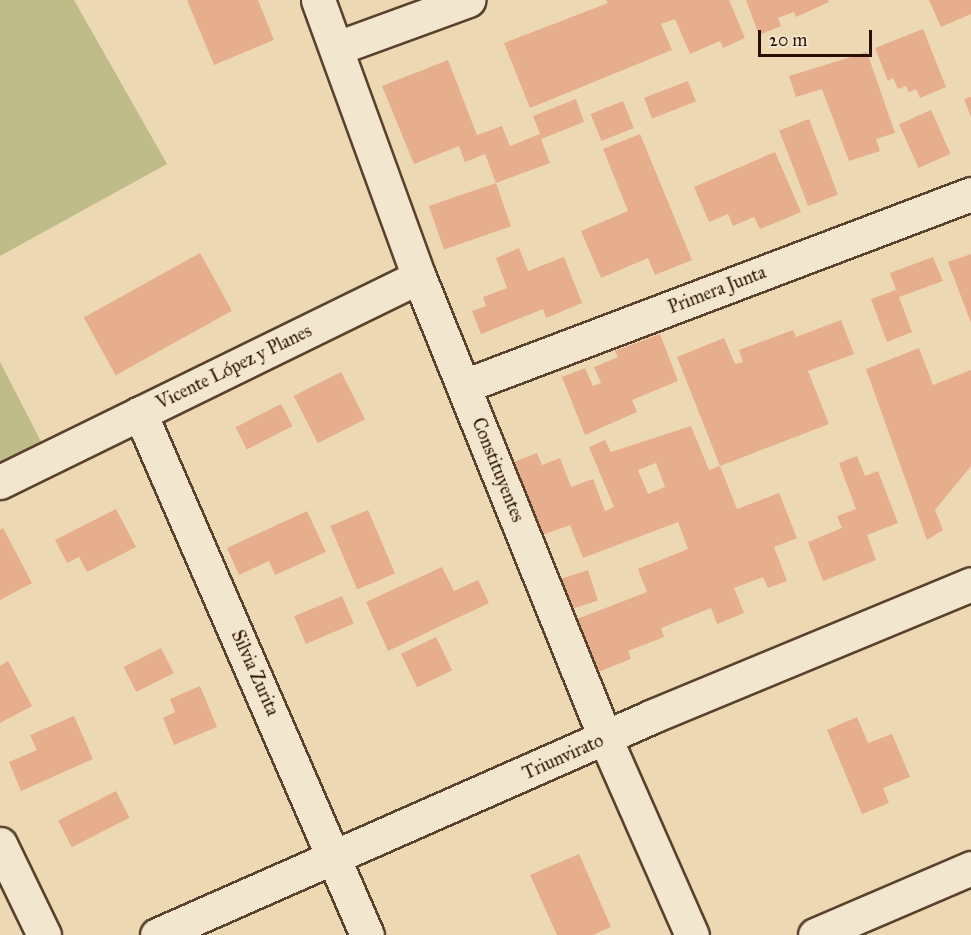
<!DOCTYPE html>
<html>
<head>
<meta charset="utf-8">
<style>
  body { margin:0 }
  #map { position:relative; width:971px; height:935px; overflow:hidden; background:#edd8b4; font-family:"IM FELL Great Primer",serif }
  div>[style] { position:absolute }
  .green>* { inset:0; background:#bfbc89 }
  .building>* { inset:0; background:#e7ae8d; transform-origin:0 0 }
  .roads { filter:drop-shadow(2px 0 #5a412d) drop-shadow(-2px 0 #5a412d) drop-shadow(0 2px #5a412d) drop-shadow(0 -2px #5a412d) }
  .minor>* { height:33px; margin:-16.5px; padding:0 16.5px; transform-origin:16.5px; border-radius:16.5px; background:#f3e6ce }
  span { translate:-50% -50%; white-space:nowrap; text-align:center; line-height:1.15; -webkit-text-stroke:6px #f3e6ce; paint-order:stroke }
  .street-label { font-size:18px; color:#290f00 }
  .scale { position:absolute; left:758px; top:30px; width:114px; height:27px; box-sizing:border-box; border:3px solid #290f00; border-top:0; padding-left:8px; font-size:18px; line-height:21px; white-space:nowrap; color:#290f00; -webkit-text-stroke:4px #f3e6ce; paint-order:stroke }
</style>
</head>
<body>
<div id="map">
  <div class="green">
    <i style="clip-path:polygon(0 0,74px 0,167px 164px,0 256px)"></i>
    <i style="clip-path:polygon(0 362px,49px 457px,0 482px)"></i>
  </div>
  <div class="building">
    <i style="clip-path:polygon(187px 0,258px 0,274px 40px,214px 65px)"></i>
    <i style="clip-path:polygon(606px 0,729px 0,745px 38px,723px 48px,720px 41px,690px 54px,675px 19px,661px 24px,672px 50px,530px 108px,504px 43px,608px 3px)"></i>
    <i style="clip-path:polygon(746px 0,828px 0,829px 2px,796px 17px,794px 12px,778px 18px,781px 26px,759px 35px)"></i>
    <i style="clip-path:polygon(929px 0,971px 0,971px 14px,941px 27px)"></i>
    <i style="clip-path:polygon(923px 29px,946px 87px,920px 98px,916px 89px,909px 92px,906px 86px,898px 89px,893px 78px,888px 81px,875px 48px)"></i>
    <i style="clip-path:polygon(867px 52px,895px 133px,876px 139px,880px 151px,849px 161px,822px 89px,796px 97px,789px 76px)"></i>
    <i style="clip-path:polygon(448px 60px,477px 135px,502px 126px,510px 146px,540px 134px,533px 116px,576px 99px,584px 122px,541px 139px,550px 163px,496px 183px,485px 154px,465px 162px,459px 146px,414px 164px,382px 86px)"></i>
    <i style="left:688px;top:81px;width:22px;height:47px;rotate:69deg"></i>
    <i style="clip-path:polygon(971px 97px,971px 117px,964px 99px)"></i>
    <i style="left:623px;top:101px;width:29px;height:35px;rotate:68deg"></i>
    <i style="left:931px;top:110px;width:48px;height:35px;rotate:66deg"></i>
    <i style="left:809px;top:119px;width:81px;height:32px;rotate:69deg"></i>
    <i style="clip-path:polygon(640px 134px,692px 260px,655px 275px,648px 258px,601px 278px,581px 231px,628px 211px,603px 149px)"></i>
    <i style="clip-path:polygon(775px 152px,801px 212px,760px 229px,754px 217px,733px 226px,728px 214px,709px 222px,694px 187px)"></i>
    <i style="left:496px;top:183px;width:46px;height:71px;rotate:71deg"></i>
    <i style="clip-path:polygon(519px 248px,528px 271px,564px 257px,582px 303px,546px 318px,543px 309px,481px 334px,472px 311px,486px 306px,483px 297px,507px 288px,496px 258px)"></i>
    <i style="left:200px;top:253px;width:66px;height:133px;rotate:61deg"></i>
    <i style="clip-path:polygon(971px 254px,971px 323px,948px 262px)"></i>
    <i style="clip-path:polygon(933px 257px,943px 281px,899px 297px,912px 332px,887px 342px,871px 299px,896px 290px,890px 273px)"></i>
    <i style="clip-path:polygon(evenodd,841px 320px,854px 354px,808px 371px,829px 424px,720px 466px,737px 509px,779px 493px,797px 538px,774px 547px,787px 581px,768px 588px,763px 577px,734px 588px,744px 613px,717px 624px,711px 608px,661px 628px,664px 637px,628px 651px,631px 659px,598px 672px,577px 619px,647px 592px,638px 569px,688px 549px,678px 522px,583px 558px,570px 525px,540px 536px,511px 463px,537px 453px,542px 465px,560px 458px,571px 487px,593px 479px,605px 511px,614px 507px,589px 447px,605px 440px,611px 452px,691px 426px,709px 470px,720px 466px,677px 357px,724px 338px,735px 364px,743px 362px,739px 350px,793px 330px,796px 337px,841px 320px,656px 463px,665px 487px,648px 494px,638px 470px,656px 463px)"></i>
    <i style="clip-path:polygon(660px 334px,678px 381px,632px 400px,637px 412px,585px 435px,562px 377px,585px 368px,593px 386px,601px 383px,594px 367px,618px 357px,615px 351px)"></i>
    <i style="clip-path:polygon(919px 348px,933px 385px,971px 370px,971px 466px,935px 510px,943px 530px,927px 540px,866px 369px)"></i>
    <i style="left:341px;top:372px;width:53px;height:53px;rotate:63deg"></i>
    <i style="left:281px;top:404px;width:25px;height:51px;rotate:63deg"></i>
    <i style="clip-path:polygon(857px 456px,865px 476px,878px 471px,898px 523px,867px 535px,876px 560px,823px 581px,808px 542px,842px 528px,837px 516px,856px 509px,839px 463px)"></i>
    <i style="clip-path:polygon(116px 509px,136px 547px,87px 572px,79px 557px,67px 563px,55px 540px)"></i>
    <i style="left:368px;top:510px;width:69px;height:41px;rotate:67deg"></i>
    <i style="clip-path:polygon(307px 511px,326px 552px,275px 575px,269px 561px,239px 575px,227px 548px)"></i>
    <i style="clip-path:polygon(3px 528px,32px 583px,0 600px,0 530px)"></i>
    <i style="clip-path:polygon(442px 567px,454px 591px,478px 580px,489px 603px,388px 651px,366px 602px)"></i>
    <i style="left:588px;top:570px;width:32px;height:29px;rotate:72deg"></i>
    <i style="left:342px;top:596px;width:30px;height:52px;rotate:67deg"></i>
    <i style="left:436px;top:637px;width:37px;height:39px;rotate:64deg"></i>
    <i style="left:161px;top:648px;width:28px;height:42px;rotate:63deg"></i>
    <i style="clip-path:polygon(8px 661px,32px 706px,0 723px,0 666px)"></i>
    <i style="clip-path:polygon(200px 686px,217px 727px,174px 745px,163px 718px,175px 712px,170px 699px)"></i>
    <i style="clip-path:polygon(74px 716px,93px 759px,21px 791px,9px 762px,37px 750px,30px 735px)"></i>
    <i style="clip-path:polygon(857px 717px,868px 743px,892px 734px,910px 777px,883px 788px,889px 803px,862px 814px,827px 730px)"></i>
    <i style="left:116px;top:791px;width:30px;height:65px;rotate:63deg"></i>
    <i style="clip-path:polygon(579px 854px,611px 927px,593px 935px,557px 935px,530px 875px)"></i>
  </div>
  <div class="roads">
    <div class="minor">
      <i style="left:318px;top:0;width:295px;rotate:70deg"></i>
      <i style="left:419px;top:277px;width:497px;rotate:68deg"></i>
      <i style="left:605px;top:738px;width:215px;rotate:66.2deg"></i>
      <i style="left:337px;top:48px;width:140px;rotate:-20.1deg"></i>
      <i style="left:464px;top:386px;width:542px;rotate:-20.74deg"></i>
      <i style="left:140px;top:413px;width:569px;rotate:66.5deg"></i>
      <i style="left:0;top:482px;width:466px;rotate:-26.1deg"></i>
      <i style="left:0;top:844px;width:101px;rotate:64.2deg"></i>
      <i style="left:157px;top:935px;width:542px;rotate:-23.82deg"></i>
      <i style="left:653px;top:716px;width:344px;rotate:-22.5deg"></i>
      <i style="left:815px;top:935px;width:170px;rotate:-23.2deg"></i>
    </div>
  </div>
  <div class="street-label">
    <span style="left:717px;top:290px;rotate:-21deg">Primera Junta</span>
    <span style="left:234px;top:367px;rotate:-26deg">Vicente López y Planes</span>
    <span style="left:498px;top:470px;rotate:68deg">Constituyentes</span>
    <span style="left:255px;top:673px;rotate:66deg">Silvia Zurita</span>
    <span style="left:563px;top:757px;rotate:-24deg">Triunvirato</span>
  </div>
  <div class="scale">20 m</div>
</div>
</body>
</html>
